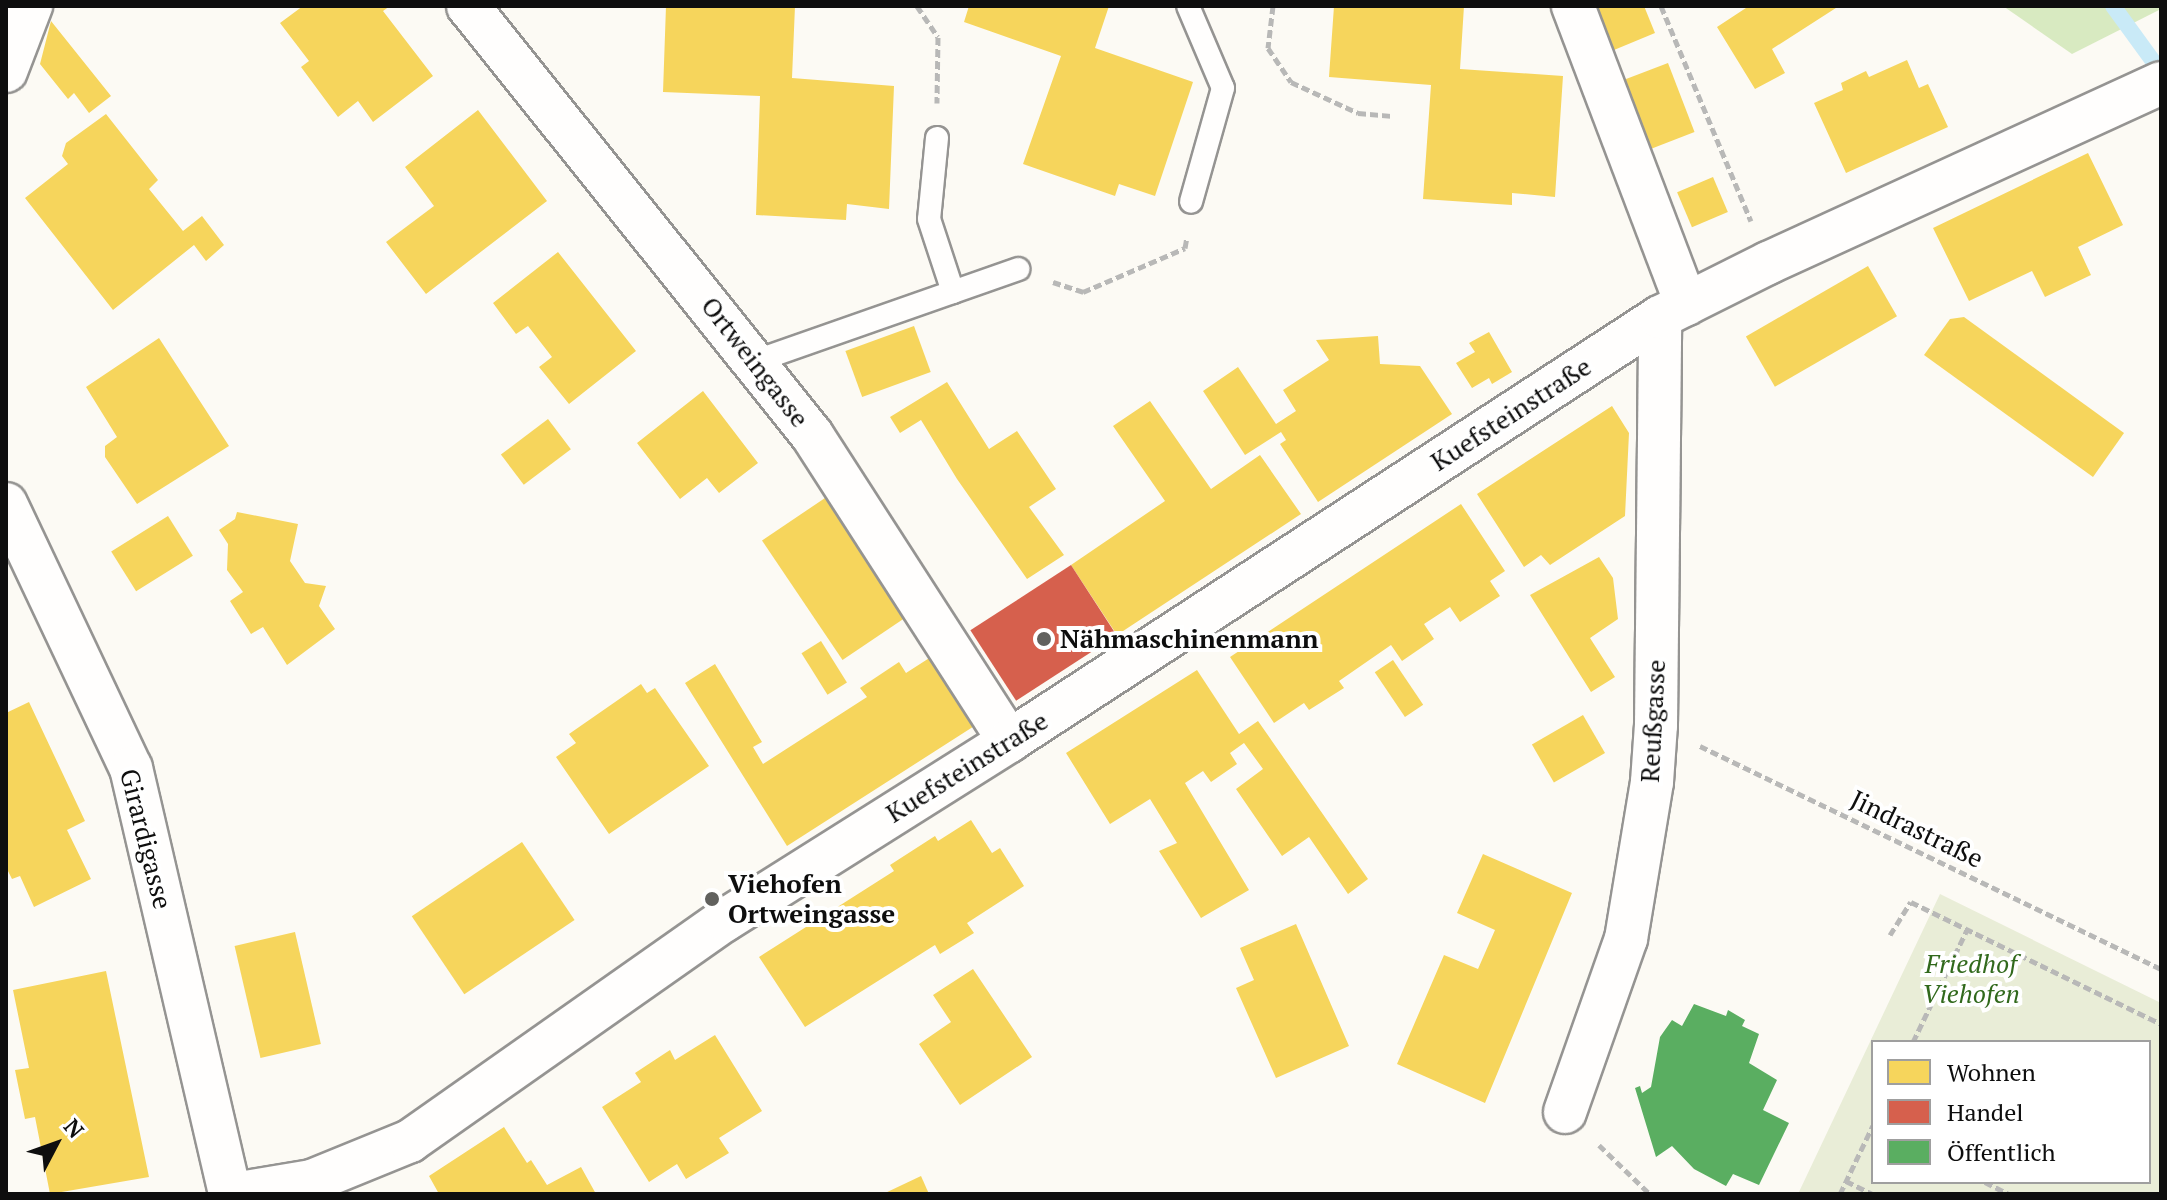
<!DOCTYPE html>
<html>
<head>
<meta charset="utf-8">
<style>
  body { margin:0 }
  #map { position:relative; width:2167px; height:1200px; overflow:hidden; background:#fcfaf4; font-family:"PT Serif",serif }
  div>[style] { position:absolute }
  .forest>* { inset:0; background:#d8eac1 }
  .cemetery>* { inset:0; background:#e9edd7 }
  .homes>* { inset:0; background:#f6d55c; transform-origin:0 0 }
  .shops>* { inset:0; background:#d6604d; transform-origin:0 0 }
  .public>* { inset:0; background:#5aae61 }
  .stream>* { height:16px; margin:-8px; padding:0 8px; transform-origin:8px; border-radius:8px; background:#c9eaf7 }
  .path>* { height:5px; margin-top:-2.5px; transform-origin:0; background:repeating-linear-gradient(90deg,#b8b8b7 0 8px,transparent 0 12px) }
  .roads { filter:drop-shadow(2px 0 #959492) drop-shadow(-2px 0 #959492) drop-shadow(0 2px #959492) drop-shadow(0 -2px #959492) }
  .lane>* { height:22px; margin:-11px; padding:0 11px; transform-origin:11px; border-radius:11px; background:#fffefd }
  .street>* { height:42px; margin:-21px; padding:0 21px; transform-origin:21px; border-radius:21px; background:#fffefd }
  .dots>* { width:22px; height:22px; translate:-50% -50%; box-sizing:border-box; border:4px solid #fff; border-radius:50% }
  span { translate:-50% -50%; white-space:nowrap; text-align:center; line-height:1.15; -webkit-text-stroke:8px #fff; paint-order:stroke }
  .street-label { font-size:26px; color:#0e0e0e }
  .poi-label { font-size:26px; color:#0e0e0e; font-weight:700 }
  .left { translate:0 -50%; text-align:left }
  .park-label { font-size:26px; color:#31691c; font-style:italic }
  .frame { position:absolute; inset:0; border:8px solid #0e0e0e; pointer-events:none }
  .legend { position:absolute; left:1871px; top:1040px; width:280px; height:144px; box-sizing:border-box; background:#fff; border:2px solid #9f9f9f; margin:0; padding:10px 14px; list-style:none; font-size:24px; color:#0e0e0e }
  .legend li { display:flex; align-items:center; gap:16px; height:40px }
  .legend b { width:40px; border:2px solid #9f9f9f }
  .north { position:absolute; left:16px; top:1104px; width:80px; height:80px; -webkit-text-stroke:6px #fff; paint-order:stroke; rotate:49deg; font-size:22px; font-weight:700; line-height:32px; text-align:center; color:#0e0e0e }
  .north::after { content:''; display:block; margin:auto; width:28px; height:36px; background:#0e0e0e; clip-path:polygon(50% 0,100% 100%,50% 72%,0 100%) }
</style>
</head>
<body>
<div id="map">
  <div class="forest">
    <i style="clip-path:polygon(2003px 6px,2161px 6px,2161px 9px,2072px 54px)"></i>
  </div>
  <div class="cemetery">
    <i style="clip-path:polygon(evenodd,1940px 894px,2161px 1003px,2161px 1194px,1798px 1194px,1940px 894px,1873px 1042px,2149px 1042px,2149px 1182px,1873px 1182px,1873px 1042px)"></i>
  </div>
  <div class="homes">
    <i style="clip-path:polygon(303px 6px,390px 6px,383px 11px,433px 76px,373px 122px,358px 101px,338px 117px,301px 67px,309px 61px,280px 23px)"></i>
    <i style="clip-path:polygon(666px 6px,795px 6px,792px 78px,894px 86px,889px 209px,847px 204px,846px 220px,756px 215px,760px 96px,663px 92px)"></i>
    <i style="clip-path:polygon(969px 6px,1109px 6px,1095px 48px,1193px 82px,1155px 196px,1119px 184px,1115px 196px,1023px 164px,1061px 56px,964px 22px)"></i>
    <i style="clip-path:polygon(1334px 6px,1464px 6px,1460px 69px,1563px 76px,1555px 197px,1512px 193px,1512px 205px,1423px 199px,1431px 85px,1329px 77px)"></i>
    <i style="clip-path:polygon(1597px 6px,1644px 6px,1655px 33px,1614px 50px)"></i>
    <i style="clip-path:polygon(1749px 6px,1839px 6px,1772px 49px,1785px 73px,1755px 89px,1717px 27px)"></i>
    <i style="clip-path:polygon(51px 21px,111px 96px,89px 113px,74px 93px,68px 99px,40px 64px)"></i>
    <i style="clip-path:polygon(1907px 60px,1919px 88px,1928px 84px,1948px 127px,1846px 173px,1814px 103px,1843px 90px,1841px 83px,1866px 71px,1869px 77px)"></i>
    <i style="left:1668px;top:63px;width:74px;height:47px;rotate:69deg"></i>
    <i style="clip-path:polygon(478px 110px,547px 201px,426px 294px,386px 242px,434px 206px,405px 167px)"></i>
    <i style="clip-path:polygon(106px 114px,158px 180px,149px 189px,183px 231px,202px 216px,224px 245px,206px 261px,194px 245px,113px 310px,25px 198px,68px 164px,62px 156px,66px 143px)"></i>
    <i style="clip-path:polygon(2088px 153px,2123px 225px,2078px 247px,2091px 275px,2045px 297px,2032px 271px,1969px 301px,1933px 228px)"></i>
    <i style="left:1713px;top:177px;width:38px;height:39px;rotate:67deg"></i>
    <i style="clip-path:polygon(558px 252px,636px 351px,569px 404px,539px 367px,552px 357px,528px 326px,516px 334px,493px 303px)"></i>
    <i style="left:1868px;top:266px;width:58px;height:141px;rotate:60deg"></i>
    <i style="clip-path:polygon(1964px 317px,2124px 433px,2093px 477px,1924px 355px,1950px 319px)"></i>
    <i style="left:914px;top:326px;width:49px;height:73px;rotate:70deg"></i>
    <i style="clip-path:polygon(1489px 332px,1512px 372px,1492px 384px,1489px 378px,1472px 388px,1456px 363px,1475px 352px,1469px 343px)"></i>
    <i style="clip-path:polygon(1378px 336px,1380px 364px,1420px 366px,1452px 414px,1318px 502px,1280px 444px,1286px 440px,1281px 432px,1245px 455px,1203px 391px,1238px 367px,1276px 424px,1296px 411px,1283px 390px,1329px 360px,1316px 340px)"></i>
    <i style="clip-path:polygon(159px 338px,229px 446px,137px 504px,105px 457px,105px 446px,117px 437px,86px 387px)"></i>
    <i style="clip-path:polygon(947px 382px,989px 449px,1017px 431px,1056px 489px,1029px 507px,1064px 555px,1027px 579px,957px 479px,921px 420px,900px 433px,890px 417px)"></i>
    <i style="clip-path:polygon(703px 391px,758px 463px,719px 493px,707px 478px,680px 499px,637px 443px)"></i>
    <i style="clip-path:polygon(1150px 401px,1211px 489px,1260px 455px,1301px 514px,1117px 635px,1071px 565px,1165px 501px,1113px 426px)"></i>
    <i style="clip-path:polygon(1612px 406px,1629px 433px,1625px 516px,1550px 565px,1541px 555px,1524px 567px,1477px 494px)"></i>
    <i style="left:548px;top:419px;width:38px;height:59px;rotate:53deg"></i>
    <i style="left:825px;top:498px;width:144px;height:76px;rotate:56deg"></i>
    <i style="clip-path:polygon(1461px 504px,1505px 571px,1490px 581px,1500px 596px,1460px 622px,1450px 607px,1424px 624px,1434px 639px,1402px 661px,1391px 645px,1339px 681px,1344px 688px,1309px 710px,1304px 703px,1274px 723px,1230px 657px)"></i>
    <i style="clip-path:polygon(237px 512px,298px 524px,290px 561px,305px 583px,326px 586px,319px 606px,335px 629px,287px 665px,263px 627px,251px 634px,230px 601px,243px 592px,227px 570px,228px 544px,219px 530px,235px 519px)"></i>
    <i style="left:168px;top:516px;width:47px;height:67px;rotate:58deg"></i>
    <i style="clip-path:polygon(1599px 557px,1613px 578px,1618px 619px,1590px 638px,1615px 677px,1591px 692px,1530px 595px)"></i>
    <i style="left:821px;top:641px;width:49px;height:23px;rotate:58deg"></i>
    <i style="clip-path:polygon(934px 655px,979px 723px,787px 846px,685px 683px,715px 664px,762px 742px,753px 747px,763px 764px,867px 697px,860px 688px,899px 662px,906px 673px)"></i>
    <i style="left:1393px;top:660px;width:54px;height:22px;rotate:56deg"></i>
    <i style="clip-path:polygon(1197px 670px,1239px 734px,1258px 721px,1368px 879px,1348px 894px,1309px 837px,1282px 856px,1236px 789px,1263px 769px,1244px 743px,1230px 753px,1237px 764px,1211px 782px,1203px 771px,1185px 783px,1249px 890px,1201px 918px,1159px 851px,1177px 843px,1150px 799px,1110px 824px,1066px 753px)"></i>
    <i style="clip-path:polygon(641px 684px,647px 693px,655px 688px,709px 766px,609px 834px,556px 757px,576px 743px,569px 734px)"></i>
    <i style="clip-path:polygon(29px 702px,85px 821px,67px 830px,91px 879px,34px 907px,20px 876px,12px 879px,6px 867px,6px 713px)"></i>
    <i style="left:1583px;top:715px;width:44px;height:59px;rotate:60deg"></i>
    <i style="clip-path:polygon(971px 820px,992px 853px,1000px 848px,1024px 886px,967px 923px,974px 933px,940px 954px,935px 945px,805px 1027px,759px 957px,894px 871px,890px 865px,935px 836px,938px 841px)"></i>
    <i style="left:522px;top:842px;width:94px;height:133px;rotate:56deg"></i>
    <i style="clip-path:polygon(1483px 854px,1572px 893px,1485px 1103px,1397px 1064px,1444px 955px,1478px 969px,1495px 930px,1457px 913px)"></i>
    <i style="clip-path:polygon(1296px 924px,1349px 1046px,1276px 1078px,1236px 988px,1254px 980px,1240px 948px)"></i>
    <i style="left:295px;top:932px;width:115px;height:62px;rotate:77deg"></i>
    <i style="clip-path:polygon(973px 969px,1032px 1057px,960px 1105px,919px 1044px,951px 1022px,933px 995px)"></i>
    <i style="clip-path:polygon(106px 971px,149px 1177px,50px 1194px,35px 1117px,25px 1119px,15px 1070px,29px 1068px,13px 990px)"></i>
    <i style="clip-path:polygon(715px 1035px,762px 1111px,719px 1138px,729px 1153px,686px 1179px,677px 1164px,649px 1182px,602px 1107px,641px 1082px,635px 1073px,670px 1050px,675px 1060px)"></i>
    <i style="clip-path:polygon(504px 1127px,527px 1163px,531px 1160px,547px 1185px,581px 1167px,596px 1194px,439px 1194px,429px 1176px)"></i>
    <i style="clip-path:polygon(921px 1176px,929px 1194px,883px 1194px)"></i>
  </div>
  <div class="shops">
    <i style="left:1071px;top:565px;width:84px;height:120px;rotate:57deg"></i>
  </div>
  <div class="public">
    <i style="clip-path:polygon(1694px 1004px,1726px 1016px,1728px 1010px,1745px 1020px,1742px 1026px,1759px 1034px,1749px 1063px,1777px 1080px,1763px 1110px,1789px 1123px,1759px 1185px,1733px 1174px,1726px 1186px,1694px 1169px,1672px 1146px,1656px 1157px,1635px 1088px,1640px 1086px,1642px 1093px,1651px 1087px,1660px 1037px,1672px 1020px,1682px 1026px)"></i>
  </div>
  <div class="stream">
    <i style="left:2113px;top:6px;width:82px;rotate:54deg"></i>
  </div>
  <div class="path">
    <i style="left:917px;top:6px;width:37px;rotate:56deg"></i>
    <i style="left:938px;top:37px;width:66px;rotate:90.9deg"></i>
    <i style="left:1273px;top:6px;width:42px;rotate:96.8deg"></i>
    <i style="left:1268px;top:48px;width:41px;rotate:55.9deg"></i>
    <i style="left:1291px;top:82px;width:74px;rotate:24.8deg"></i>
    <i style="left:1358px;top:113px;width:33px;rotate:5deg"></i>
    <i style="left:1661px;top:6px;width:233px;rotate:67.3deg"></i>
    <i style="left:1053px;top:282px;width:32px;rotate:18deg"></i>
    <i style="left:1083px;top:292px;width:111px;rotate:-23.3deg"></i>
    <i style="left:1185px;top:248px;width:11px;rotate:-80deg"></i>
    <i style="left:1700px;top:746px;width:512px;rotate:25.81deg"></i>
    <i style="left:1890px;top:935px;width:39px;rotate:-58deg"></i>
    <i style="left:1911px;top:902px;width:278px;rotate:26deg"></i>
    <i style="left:1913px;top:1042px;width:124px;rotate:-64.3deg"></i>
    <i style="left:1599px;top:1145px;width:71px;rotate:43.9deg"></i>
    <i style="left:1846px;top:1181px;width:30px;rotate:26deg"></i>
    <i style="left:1985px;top:1182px;width:27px;rotate:27deg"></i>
    <i style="left:1840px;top:1194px;width:76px;rotate:-64.4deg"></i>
  </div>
  <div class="roads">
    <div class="lane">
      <i style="left:1188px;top:6px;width:89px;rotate:66.9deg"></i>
      <i style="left:1223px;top:88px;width:118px;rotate:105.7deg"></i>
      <i style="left:937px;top:138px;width:81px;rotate:95.6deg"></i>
      <i style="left:929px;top:219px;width:77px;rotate:71.8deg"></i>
      <i style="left:756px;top:361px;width:278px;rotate:-19.3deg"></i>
    </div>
    <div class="street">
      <i style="left:468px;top:6px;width:550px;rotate:51.28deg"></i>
      <i style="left:812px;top:435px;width:364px;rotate:57.2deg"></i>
      <i style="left:1573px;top:6px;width:319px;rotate:69.2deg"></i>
      <i style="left:6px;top:71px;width:70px;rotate:-69deg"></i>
      <i style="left:6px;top:504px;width:292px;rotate:64.7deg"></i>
      <i style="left:131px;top:768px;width:437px;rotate:76.9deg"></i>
      <i style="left:1565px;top:1112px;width:183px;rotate:-70.6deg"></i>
      <i style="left:1626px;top:939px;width:159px;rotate:-80.6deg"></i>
      <i style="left:1652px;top:782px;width:57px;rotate:-86deg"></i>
      <i style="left:1656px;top:725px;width:408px;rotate:-89.4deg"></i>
      <i style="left:234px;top:1194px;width:79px;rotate:-9.5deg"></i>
      <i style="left:312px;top:1181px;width:106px;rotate:-22.2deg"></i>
      <i style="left:410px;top:1141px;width:385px;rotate:-35.1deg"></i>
      <i style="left:725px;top:920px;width:336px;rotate:-32.2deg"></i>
      <i style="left:1009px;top:741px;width:777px;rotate:-33.08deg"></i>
      <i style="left:1660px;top:317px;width:121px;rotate:-26.6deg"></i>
      <i style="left:1768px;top:263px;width:432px;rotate:-24.6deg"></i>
    </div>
  </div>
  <div class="dots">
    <i style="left:1044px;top:639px;background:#61615e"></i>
    <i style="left:712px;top:899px;background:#61615e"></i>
  </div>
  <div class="street-label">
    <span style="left:755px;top:362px;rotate:52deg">Ortweingasse</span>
    <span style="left:1511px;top:414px;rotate:-33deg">Kuefsteinstraße</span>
    <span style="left:1653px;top:721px;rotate:-87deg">Reußgasse</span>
    <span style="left:967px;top:767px;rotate:-32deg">Kuefsteinstraße</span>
    <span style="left:1917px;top:829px;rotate:26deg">Jindrastraße</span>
    <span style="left:146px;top:839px;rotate:76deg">Girardigasse</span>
  </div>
  <div class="poi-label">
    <span class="left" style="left:1060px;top:639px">Nähmaschinenmann</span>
    <span class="left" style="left:728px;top:899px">Viehofen<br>Ortweingasse</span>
  </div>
  <div class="park-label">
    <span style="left:1971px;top:979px">Friedhof<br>Viehofen</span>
  </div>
  <div class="frame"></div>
  <ul class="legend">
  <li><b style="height:22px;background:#f6d55c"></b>Wohnen</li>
  <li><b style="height:22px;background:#d6604d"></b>Handel</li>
  <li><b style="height:22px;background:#5aae61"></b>Öffentlich</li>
  </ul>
  <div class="north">N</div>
</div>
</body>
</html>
